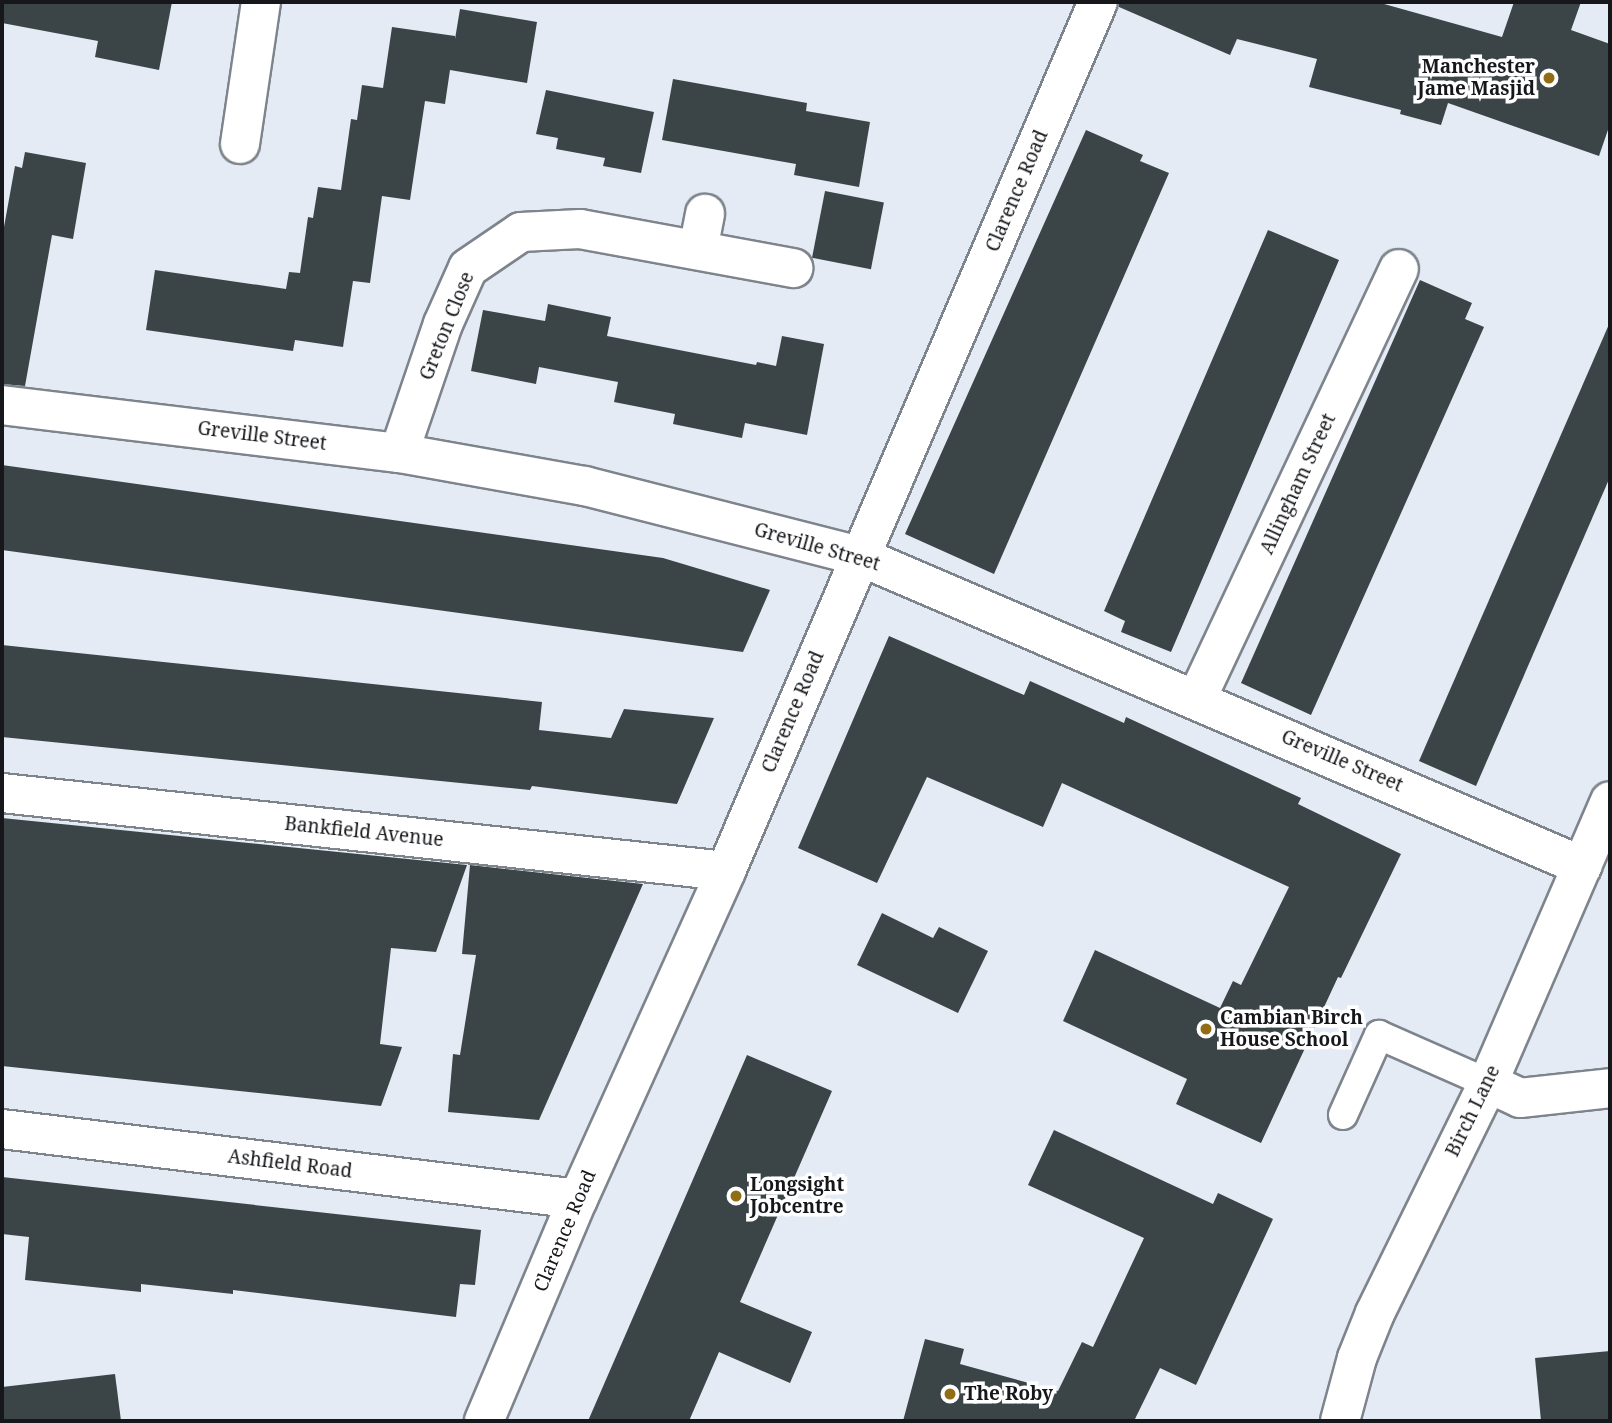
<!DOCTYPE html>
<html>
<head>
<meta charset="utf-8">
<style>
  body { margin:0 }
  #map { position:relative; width:1612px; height:1423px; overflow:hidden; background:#e4ebf4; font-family:"Noto Serif",serif }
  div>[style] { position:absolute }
  .building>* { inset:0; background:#3b4548; transform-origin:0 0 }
  .roads { filter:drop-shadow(2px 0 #7e848c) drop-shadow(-2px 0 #7e848c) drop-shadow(0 2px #7e848c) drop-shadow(0 -2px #7e848c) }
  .lane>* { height:28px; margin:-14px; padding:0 14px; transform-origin:14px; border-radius:14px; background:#fff }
  .street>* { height:38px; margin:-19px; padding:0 19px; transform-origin:19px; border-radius:19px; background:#fff }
  .dots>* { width:19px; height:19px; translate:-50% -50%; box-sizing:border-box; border:4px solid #fff; border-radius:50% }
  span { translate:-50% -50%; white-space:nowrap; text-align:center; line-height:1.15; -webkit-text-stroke:7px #fff; paint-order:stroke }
  .poi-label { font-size:19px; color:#15171a; font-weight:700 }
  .right { translate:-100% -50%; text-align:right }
  .left { translate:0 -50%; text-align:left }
  .street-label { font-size:19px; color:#15171a }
  .frame { position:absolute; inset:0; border:4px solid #15171a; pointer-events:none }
</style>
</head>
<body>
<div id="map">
  <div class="building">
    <i style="clip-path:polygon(2px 2px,172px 2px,159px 70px,95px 57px,98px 41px,2px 23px)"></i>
    <i style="clip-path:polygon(1119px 2px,1377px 2px,1502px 37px,1514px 2px,1581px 2px,1571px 30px,1610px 44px,1610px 124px,1599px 156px,1448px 103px,1441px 125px,1400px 114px,1401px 110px,1309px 87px,1317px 59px,1237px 39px,1230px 55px,1119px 7px)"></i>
    <i style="clip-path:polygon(460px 9px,537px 22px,527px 83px,450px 70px,445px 104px,425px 101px,410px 200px,382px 196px,370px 283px,353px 281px,343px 347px,295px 340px,293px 351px,146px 330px,155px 270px,286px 289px,289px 272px,300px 273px,308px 217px,313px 218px,318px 187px,341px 190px,351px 119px,357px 120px,362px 85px,383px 88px,392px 27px,455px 36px,455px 39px)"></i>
    <i style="clip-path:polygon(673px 79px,807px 103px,806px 111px,870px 122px,859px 187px,794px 175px,796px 164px,662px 140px)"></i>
    <i style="clip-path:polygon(546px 90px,654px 112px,641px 173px,603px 166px,605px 158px,556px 149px,558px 138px,536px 134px)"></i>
    <i style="clip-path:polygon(1086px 130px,1143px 155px,1140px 161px,1169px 173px,994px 574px,905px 534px)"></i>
    <i style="clip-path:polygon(25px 152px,86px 163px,73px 239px,52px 235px,25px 386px,2px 384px,2px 238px,15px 166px,22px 168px)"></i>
    <i style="left:825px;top:191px;width:60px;height:68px;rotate:11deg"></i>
    <i style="clip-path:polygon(1268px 230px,1339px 260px,1171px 652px,1121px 632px,1125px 621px,1104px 611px)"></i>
    <i style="clip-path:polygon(1420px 280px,1472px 303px,1465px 319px,1484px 327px,1311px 715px,1241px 683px)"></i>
    <i style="clip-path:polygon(548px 304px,611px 317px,607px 336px,756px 365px,757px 362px,776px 366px,782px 336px,824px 344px,807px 435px,745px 423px,742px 438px,673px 424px,675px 414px,614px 402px,618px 382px,539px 367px,536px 384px,471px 371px,483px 310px,545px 321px)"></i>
    <i style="clip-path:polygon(1610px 322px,1610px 477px,1476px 786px,1419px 761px)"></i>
    <i style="clip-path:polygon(2px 465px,663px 558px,770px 590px,743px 652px,2px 550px)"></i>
    <i style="clip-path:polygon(889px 636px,1024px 695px,1030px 681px,1124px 723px,1126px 717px,1301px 798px,1298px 804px,1401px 854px,1341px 978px,1338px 977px,1261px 1143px,1176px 1104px,1187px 1079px,1063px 1021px,1095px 950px,1220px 1008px,1233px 981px,1241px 985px,1289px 887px,1062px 783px,1043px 827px,927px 777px,877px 883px,798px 848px)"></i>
    <i style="clip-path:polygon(2px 645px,542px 702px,539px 730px,611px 738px,624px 709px,714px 718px,677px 804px,532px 786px,530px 790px,2px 737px)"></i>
    <i style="clip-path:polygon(2px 818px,467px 865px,436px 952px,391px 948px,380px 1044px,402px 1047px,381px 1106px,2px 1066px)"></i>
    <i style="clip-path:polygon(470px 865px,643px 884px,539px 1120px,448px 1112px,453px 1054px,460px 1055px,476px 955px,462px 954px)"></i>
    <i style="clip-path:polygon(882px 913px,933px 938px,939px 927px,988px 951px,958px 1013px,857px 965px)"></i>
    <i style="clip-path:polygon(747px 1055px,832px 1091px,740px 1302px,812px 1332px,790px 1383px,719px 1352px,689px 1421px,588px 1421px)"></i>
    <i style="clip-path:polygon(1054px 1130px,1213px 1204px,1218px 1193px,1273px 1219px,1196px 1385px,1160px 1368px,1134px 1421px,903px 1421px,925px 1339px,964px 1349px,960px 1364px,1058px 1391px,1082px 1342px,1093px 1347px,1144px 1238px,1028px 1185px)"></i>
    <i style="clip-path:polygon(2px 1177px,481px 1230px,475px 1285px,460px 1284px,456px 1317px,233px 1290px,233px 1294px,141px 1284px,141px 1292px,25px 1280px,29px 1237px,2px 1234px)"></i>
    <i style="clip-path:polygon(1610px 1351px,1610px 1421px,1541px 1421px,1535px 1358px)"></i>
    <i style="clip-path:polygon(115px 1374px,121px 1421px,2px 1421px,2px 1387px)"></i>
  </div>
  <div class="roads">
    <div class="lane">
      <i style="left:1343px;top:1115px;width:88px;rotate:-65.8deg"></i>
      <i style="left:1379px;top:1035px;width:119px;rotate:23.8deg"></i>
    </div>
    <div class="street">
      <i style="left:240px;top:144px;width:144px;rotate:-81.6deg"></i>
      <i style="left:698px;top:250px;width:37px;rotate:-79deg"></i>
      <i style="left:2px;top:405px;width:400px;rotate:6.9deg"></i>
      <i style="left:399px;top:453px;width:189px;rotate:10.1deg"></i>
      <i style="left:585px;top:486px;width:283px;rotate:14.3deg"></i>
      <i style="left:859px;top:556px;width:787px;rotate:23.21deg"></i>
      <i style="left:399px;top:453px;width:136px;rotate:-71.2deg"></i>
      <i style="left:443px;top:324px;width:61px;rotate:-65.9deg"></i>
      <i style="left:468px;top:268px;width:64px;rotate:-34.2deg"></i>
      <i style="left:521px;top:232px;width:59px;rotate:-2.9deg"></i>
      <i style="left:580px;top:229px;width:217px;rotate:10.4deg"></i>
      <i style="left:1197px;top:698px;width:474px;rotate:-64.8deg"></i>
      <i style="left:2px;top:793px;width:728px;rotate:6.15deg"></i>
      <i style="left:1488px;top:1083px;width:35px;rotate:25deg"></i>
      <i style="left:1520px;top:1098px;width:91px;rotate:-6.3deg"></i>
      <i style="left:2px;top:1129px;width:580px;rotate:6.93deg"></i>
      <i style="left:484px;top:1421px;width:241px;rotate:-67.1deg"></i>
      <i style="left:578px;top:1199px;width:360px;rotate:-65.7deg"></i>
      <i style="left:726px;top:871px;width:945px;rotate:-66.83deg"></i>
      <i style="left:1340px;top:1421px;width:65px;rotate:-74.9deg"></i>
      <i style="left:1357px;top:1358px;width:48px;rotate:-68.2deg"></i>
      <i style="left:1375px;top:1313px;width:256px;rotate:-63.8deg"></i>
      <i style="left:1488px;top:1083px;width:307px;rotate:-66.6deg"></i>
    </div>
  </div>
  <div class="dots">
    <i style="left:1549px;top:78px;background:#916d14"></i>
    <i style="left:1206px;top:1029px;background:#916d14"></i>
    <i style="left:736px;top:1196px;background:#916d14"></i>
    <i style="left:950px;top:1394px;background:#916d14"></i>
  </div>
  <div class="poi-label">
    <span class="right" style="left:1535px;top:78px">Manchester<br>Jame Masjid</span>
    <span class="left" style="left:1220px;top:1029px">Cambian Birch<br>House School</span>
    <span class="left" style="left:750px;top:1196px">Longsight<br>Jobcentre</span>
    <span class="left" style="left:964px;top:1394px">The Roby</span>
  </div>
  <div class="street-label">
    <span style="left:1017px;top:191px;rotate:-67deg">Clarence Road</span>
    <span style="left:447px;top:326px;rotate:-68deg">Greton Close</span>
    <span style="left:262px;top:436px;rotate:7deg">Greville Street</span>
    <span style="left:1298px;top:484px;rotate:-65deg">Allingham Street</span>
    <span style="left:817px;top:547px;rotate:16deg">Greville Street</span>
    <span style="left:793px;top:712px;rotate:-67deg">Clarence Road</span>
    <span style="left:1342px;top:761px;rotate:23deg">Greville Street</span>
    <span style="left:364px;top:832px;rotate:6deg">Bankfield Avenue</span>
    <span style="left:1473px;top:1111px;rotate:-64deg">Birch Lane</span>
    <span style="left:290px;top:1164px;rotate:7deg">Ashfield Road</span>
    <span style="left:565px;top:1231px;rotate:-67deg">Clarence Road</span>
  </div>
  <div class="frame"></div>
</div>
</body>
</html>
